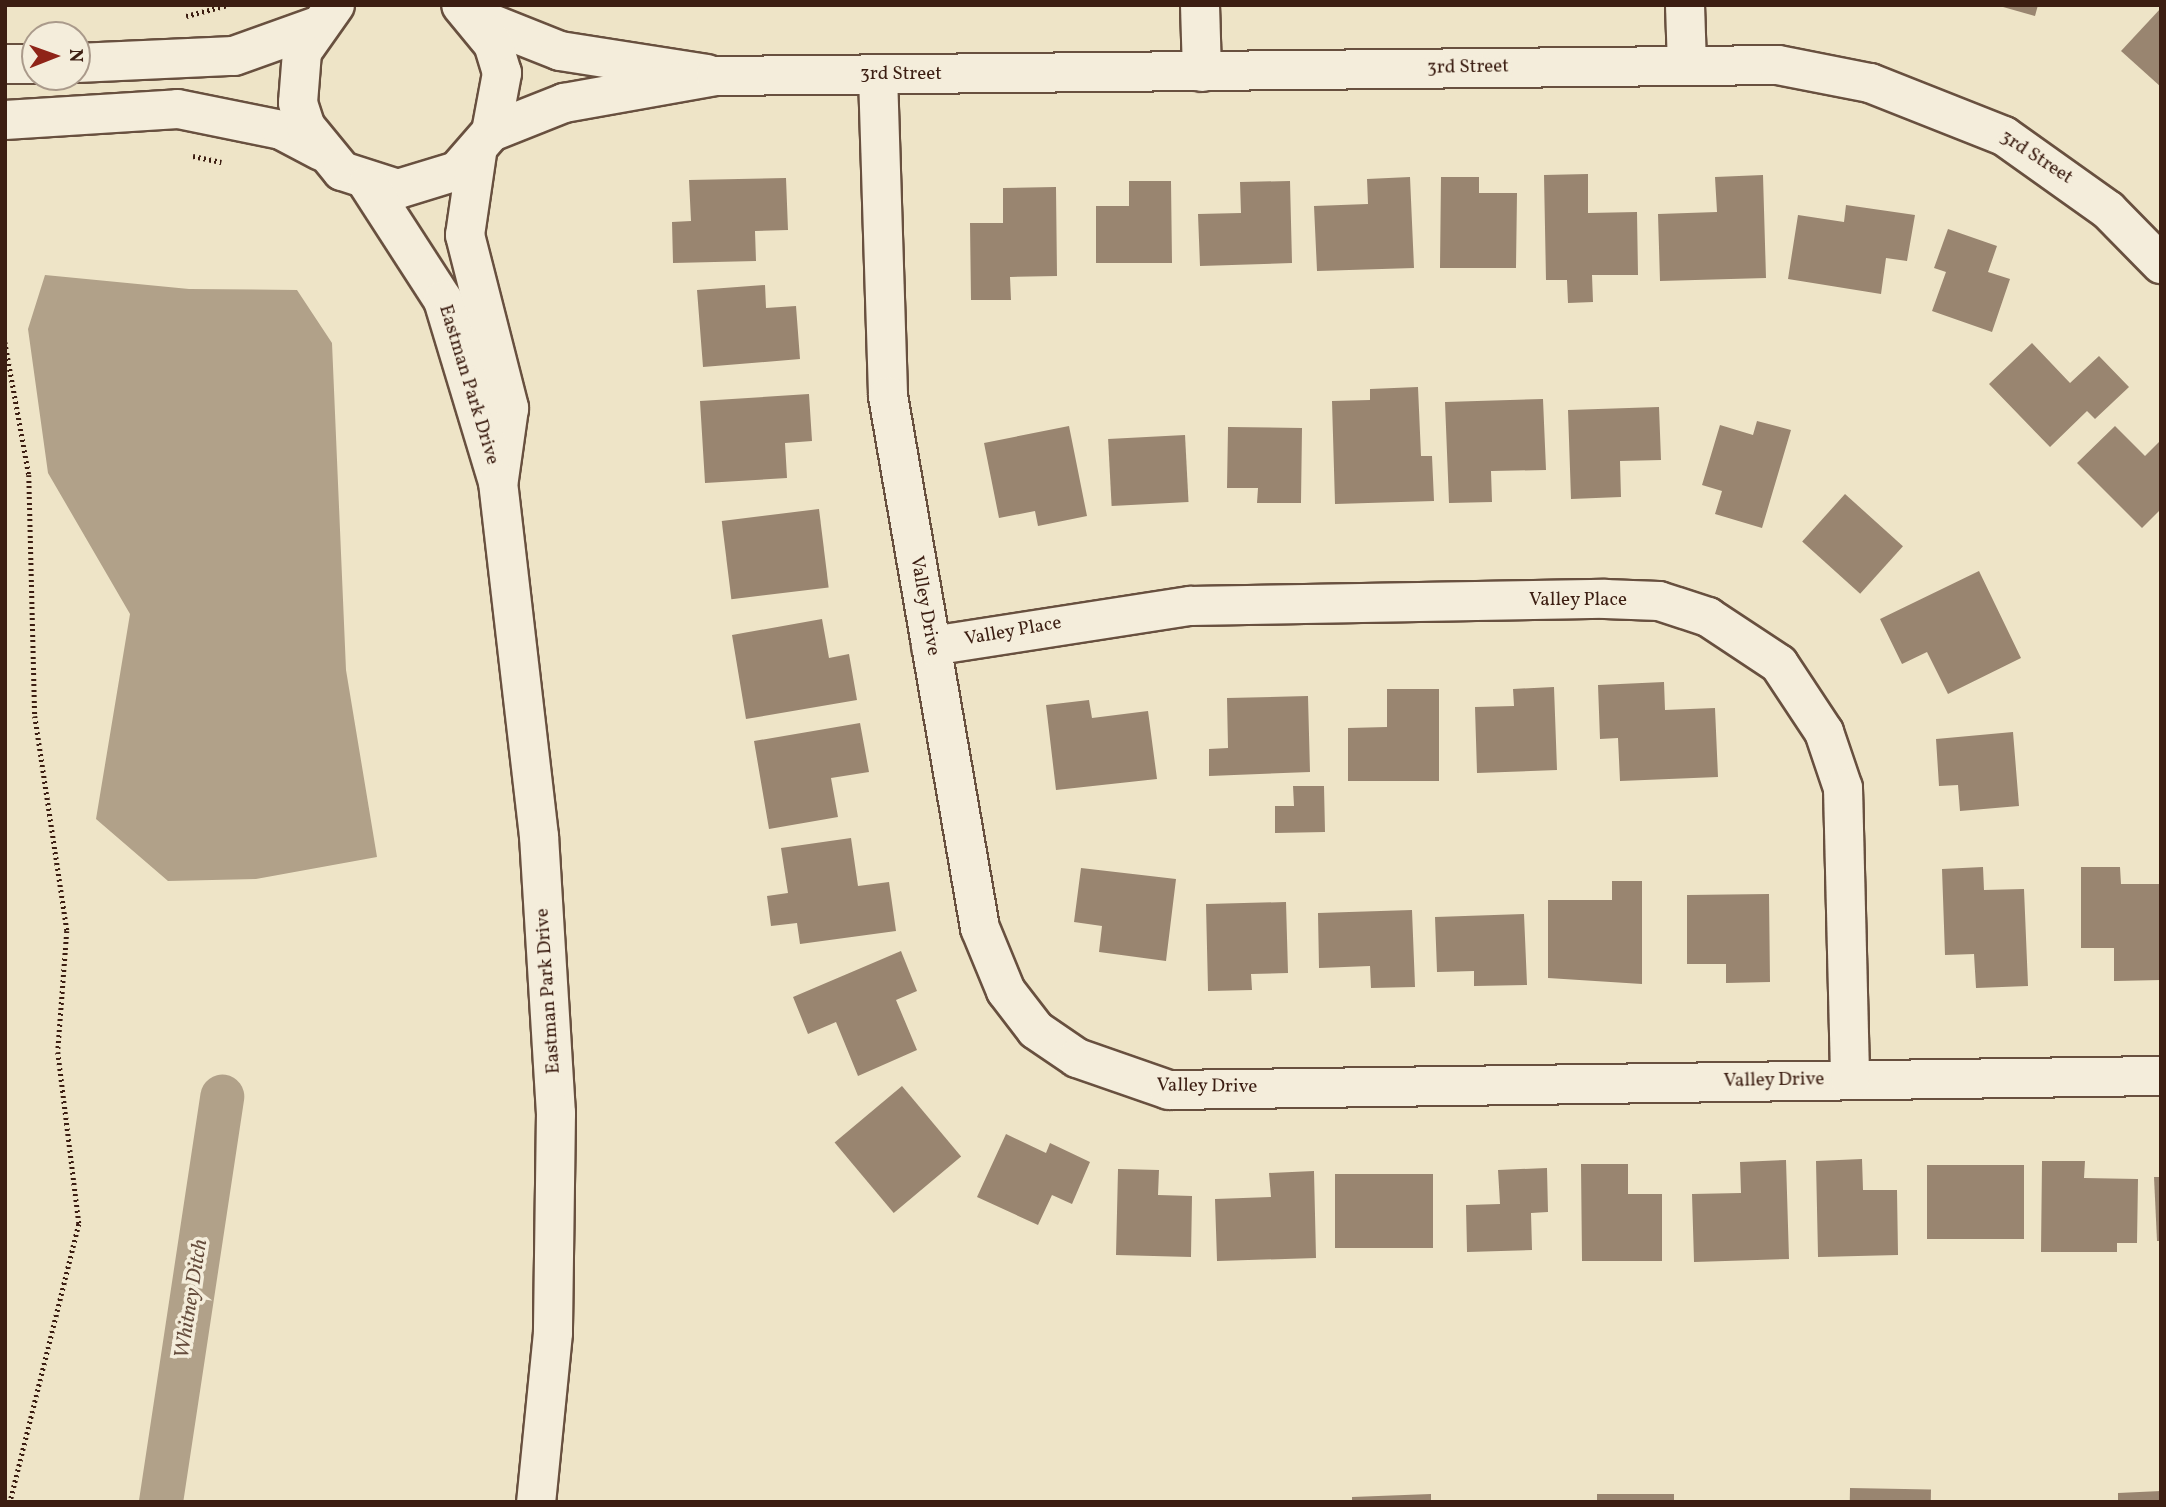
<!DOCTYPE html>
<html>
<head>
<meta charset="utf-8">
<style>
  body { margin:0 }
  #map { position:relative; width:2166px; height:1507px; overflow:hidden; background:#eee4c7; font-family:Vollkorn,serif }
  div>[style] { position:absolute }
  .water>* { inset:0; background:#b1a189 }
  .canal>* { height:44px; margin:-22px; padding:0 22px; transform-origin:22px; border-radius:22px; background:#b1a189 }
  .building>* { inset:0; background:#998570; transform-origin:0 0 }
  .path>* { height:4.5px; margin-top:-2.25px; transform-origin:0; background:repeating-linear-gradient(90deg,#3c1e12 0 2px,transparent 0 5.5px) }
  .roads { filter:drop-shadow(2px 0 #68503f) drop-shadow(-2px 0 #68503f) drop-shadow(0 2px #68503f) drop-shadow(0 -2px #68503f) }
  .minor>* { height:38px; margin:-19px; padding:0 19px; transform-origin:19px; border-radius:19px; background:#f4eddb }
  .tertiary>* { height:38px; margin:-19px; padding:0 19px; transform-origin:19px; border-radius:19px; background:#f4eddb }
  span { translate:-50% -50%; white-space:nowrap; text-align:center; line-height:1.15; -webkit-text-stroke:7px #f4eddb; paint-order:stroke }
  .street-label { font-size:19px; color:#3c1e12 }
  .water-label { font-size:21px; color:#654c3c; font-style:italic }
  .frame { position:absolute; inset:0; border:7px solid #3c1e12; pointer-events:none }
  .north { position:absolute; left:21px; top:21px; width:70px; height:70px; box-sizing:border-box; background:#f4eddb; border:2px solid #aa9a8b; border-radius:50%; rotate:89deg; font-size:19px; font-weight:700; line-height:28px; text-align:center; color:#3c1e12 }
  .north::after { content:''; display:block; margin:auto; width:24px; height:32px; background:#8f2418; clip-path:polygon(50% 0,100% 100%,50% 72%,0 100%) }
</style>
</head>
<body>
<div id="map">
  <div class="water">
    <i style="clip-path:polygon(45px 275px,189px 289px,297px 290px,332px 343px,346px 670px,377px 857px,256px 879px,168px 881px,96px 819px,130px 614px,48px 473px,28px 329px)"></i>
  </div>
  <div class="canal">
    <i style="left:161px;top:1502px;width:410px;rotate:-81.4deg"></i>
  </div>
  <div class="building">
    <i style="clip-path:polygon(1996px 5px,2038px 5px,2035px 16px)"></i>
    <i style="clip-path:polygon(2161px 8px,2161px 87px,2121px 51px)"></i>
    <i style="clip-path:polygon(1588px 174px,1588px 213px,1637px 212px,1638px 275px,1592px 275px,1593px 302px,1568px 303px,1567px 280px,1546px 280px,1544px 175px)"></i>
    <i style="clip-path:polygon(1763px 175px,1766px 278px,1660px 281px,1658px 214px,1717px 212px,1715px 177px)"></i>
    <i style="clip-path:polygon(1410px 177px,1414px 268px,1317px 271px,1314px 206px,1368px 204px,1367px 179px)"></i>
    <i style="clip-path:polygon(1441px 177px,1479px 177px,1479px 193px,1517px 193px,1516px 268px,1440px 268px)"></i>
    <i style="clip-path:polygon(786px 178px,788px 230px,755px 231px,756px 261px,673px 263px,672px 222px,691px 221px,689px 180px)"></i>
    <i style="clip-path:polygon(1129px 181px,1171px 181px,1172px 263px,1096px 263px,1096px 206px,1129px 206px)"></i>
    <i style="clip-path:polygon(1290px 181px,1292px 263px,1200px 266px,1198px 214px,1241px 213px,1240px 182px)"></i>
    <i style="clip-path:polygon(1056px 187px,1057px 276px,1010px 277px,1011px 300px,971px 300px,970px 223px,1003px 223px,1003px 188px)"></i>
    <i style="clip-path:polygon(1846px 205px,1915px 215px,1907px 261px,1886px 258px,1881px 294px,1788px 279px,1798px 215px,1844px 222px)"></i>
    <i style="clip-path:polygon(1948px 229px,1997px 246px,1988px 272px,2010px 279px,1992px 332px,1932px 311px,1946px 272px,1934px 268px)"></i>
    <i style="clip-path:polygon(765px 285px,766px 308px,796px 306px,800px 359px,703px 367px,697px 290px)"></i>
    <i style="clip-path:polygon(2032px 343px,2070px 383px,2099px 356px,2129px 387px,2095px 419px,2087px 411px,2050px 447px,1989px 384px)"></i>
    <i style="clip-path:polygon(1418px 387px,1421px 456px,1432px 456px,1434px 501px,1335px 504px,1332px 401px,1370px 400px,1370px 389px)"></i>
    <i style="clip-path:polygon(809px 394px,812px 441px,785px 443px,787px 478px,705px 483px,700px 401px)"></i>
    <i style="clip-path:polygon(1543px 399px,1546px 470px,1491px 471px,1492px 502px,1449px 503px,1445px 402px)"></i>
    <i style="clip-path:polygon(1659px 407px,1661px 460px,1620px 461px,1621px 497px,1571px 499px,1568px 410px)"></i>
    <i style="clip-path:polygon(1757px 421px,1791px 430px,1762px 528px,1715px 514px,1722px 491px,1702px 485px,1720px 425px,1753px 435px)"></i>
    <i style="clip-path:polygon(1069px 426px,1087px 516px,1038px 526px,1035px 511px,999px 518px,984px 443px)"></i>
    <i style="clip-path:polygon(2115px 426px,2145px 456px,2161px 440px,2161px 509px,2142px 528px,2077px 463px)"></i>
    <i style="clip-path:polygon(1228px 427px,1302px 428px,1301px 503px,1257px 503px,1258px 488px,1227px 488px)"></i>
    <i style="left:1185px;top:435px;width:67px;height:77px;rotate:87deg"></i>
    <i style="left:1845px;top:494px;width:78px;height:64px;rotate:42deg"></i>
    <i style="left:819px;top:509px;width:79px;height:98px;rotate:83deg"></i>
    <i style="clip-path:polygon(1979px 571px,2021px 658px,1948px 694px,1927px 652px,1902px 664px,1880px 619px)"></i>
    <i style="clip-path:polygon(822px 619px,829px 658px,849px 654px,857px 700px,746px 719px,732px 635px)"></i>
    <i style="clip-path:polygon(1664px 682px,1665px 710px,1715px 708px,1718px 777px,1620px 781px,1618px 738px,1600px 739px,1598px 685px)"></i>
    <i style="clip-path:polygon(1554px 687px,1557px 770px,1477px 773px,1475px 707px,1514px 706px,1513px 689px)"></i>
    <i style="clip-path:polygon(1387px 689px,1439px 689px,1439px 781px,1348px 781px,1348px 728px,1387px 727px)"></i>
    <i style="clip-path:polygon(1308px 696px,1310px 772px,1209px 776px,1209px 749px,1228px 748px,1227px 698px)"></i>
    <i style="clip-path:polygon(1089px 700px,1092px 718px,1148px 711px,1157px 779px,1056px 790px,1046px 705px)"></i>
    <i style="clip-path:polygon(860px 723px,869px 772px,831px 778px,838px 817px,769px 829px,754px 741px)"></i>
    <i style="clip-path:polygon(2013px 732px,2019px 806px,1960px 811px,1958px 785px,1939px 786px,1936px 739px)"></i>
    <i style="clip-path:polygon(1293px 786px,1324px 786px,1325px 832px,1275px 833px,1275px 806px,1294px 806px)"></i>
    <i style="clip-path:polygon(851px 838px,858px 886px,889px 882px,896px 931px,800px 944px,797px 923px,771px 926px,767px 896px,788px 893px,781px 848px)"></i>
    <i style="clip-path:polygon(1983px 867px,1984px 890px,2024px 889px,2028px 986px,1976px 988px,1974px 954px,1945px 955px,1942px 869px)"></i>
    <i style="clip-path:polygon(2081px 867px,2120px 867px,2121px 884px,2161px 884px,2161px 980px,2114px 981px,2114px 948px,2081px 948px)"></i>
    <i style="clip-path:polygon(1081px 868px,1176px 879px,1166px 961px,1099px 952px,1102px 926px,1074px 922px)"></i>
    <i style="clip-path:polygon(1612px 881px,1642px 881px,1642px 984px,1548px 978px,1548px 900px,1612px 900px)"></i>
    <i style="clip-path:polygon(1769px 894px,1770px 982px,1726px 983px,1726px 964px,1687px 964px,1687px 895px)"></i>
    <i style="clip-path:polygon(1286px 902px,1288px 973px,1251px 974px,1252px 990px,1208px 991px,1206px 904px)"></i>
    <i style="clip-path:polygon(1412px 910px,1415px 987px,1371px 988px,1370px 966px,1319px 968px,1318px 913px)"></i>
    <i style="clip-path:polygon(1524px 914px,1527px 985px,1474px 986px,1474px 971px,1437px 972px,1435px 917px)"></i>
    <i style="clip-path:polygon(901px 951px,917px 991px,896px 1000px,917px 1050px,858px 1076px,836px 1022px,808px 1034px,793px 997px)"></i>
    <i style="left:902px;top:1086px;width:92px;height:88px;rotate:50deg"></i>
    <i style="clip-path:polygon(1006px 1134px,1046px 1153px,1050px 1143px,1090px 1162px,1072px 1204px,1052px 1195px,1038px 1225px,977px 1197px)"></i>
    <i style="clip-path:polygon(1862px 1159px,1863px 1190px,1897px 1190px,1898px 1255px,1818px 1257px,1816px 1161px)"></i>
    <i style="clip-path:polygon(1786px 1160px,1789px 1259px,1694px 1262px,1692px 1194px,1741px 1193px,1740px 1162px)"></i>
    <i style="clip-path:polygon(2042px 1161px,2085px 1161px,2084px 1178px,2138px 1179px,2137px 1243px,2117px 1243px,2117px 1252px,2041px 1252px)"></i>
    <i style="clip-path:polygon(1581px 1164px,1628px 1164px,1628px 1194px,1662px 1194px,1662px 1261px,1582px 1261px)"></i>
    <i style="left:1927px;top:1165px;width:97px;height:74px"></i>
    <i style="clip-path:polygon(1547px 1168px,1548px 1212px,1531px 1213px,1532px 1250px,1467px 1252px,1466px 1205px,1500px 1204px,1498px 1170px)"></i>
    <i style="clip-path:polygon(1118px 1169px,1159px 1170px,1158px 1195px,1192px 1196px,1191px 1257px,1116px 1255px)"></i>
    <i style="clip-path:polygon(1314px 1171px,1316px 1258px,1217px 1261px,1215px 1199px,1271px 1197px,1269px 1173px)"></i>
    <i style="left:1335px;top:1174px;width:98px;height:74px"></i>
    <i style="clip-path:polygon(2154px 1177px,2161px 1177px,2161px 1241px,2157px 1241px)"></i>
    <i style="left:1850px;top:1488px;width:81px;height:14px;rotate:1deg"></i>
    <i style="clip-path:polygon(2161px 1491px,2161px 1502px,2118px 1502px,2118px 1493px)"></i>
    <i style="clip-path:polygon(1431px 1494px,1431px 1502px,1352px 1502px,1352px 1497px)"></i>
    <i style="left:1597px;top:1494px;width:77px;height:8px"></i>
  </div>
  <div class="path">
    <i style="left:186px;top:16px;width:43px;rotate:-14.7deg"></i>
    <i style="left:193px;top:156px;width:29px;rotate:12deg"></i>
    <i style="left:5px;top:342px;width:135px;rotate:79.8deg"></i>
    <i style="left:29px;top:475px;width:241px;rotate:88.6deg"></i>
    <i style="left:35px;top:716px;width:217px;rotate:81.5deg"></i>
    <i style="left:67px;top:931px;width:121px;rotate:94.3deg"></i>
    <i style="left:58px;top:1052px;width:173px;rotate:83deg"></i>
    <i style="left:79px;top:1224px;width:286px;rotate:103.9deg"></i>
  </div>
  <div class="roads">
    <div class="minor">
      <i style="left:1200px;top:5px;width:67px;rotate:88.3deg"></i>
      <i style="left:1685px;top:5px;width:59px;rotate:88.1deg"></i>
      <i style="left:477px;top:18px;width:89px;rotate:21.7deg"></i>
      <i style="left:560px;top:51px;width:149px;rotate:8.9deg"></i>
      <i style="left:77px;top:63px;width:157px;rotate:-2.6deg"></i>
      <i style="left:234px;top:56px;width:86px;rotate:-19.7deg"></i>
      <i style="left:5px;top:64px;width:30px"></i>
      <i style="left:878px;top:75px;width:321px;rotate:88.2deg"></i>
      <i style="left:888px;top:396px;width:540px;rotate:80.19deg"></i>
      <i style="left:980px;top:928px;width:68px;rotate:67.6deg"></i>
      <i style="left:1006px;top:991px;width:49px;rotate:52.4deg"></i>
      <i style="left:1036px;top:1030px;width:50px;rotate:34.3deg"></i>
      <i style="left:1077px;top:1058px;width:97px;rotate:19.2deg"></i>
      <i style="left:1169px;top:1090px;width:992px;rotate:-0.81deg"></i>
      <i style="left:5px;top:120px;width:173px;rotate:-3.6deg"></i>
      <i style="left:178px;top:109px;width:105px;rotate:11.5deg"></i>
      <i style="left:281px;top:130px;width:45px;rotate:27.7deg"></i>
      <i style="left:491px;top:132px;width:79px;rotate:-21.7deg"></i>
      <i style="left:564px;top:103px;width:154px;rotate:-10.1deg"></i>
      <i style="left:716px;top:76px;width:1062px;rotate:-0.59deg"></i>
      <i style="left:1778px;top:65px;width:94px;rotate:11.1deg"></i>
      <i style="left:1870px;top:83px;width:144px;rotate:21.6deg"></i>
      <i style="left:2004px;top:136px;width:128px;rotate:35.4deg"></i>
      <i style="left:2108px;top:210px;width:76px;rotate:45.5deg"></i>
      <i style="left:931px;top:646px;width:262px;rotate:-8.8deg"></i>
      <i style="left:1190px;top:606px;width:415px;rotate:-1deg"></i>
      <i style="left:1605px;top:599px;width:54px;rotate:2.1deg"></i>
      <i style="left:1659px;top:601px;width:52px;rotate:18.1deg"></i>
      <i style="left:1708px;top:617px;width:85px;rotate:33.5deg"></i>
      <i style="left:1779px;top:664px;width:82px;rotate:56.5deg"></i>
      <i style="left:1824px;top:732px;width:59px;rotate:71.3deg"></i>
      <i style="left:1843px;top:788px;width:292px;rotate:88.6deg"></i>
    </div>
    <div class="tertiary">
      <i style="left:335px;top:5px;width:57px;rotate:125.1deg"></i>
      <i style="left:302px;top:52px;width:51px;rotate:94.5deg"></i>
      <i style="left:298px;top:103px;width:25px;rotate:72deg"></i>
      <i style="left:306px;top:127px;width:57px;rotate:50.7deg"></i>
      <i style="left:342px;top:171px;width:59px;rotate:17.8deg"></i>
      <i style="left:398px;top:189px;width:62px;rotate:-17deg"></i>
      <i style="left:457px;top:171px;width:52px;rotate:-48.9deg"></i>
      <i style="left:491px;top:132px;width:60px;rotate:-79.4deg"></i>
      <i style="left:502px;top:73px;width:30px;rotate:-107deg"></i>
      <i style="left:493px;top:44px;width:50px;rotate:-129.4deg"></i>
      <i style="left:477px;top:153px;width:83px;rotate:98.3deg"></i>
      <i style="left:465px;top:235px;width:179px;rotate:75.7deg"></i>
      <i style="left:509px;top:408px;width:72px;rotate:98deg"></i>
      <i style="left:368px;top:184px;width:138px;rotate:57.1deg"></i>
      <i style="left:443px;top:300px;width:190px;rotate:73.2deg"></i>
      <i style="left:498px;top:482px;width:356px;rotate:83.4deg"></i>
      <i style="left:539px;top:836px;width:278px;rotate:86.5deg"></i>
      <i style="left:556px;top:1113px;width:220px;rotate:90.8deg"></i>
      <i style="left:553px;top:1333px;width:170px;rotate:95.7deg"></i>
    </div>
  </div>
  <div class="street-label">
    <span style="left:1468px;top:68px;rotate:-1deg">3rd Street</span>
    <span style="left:901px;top:75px">3rd Street</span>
    <span style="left:2036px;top:158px;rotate:33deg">3rd Street</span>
    <span style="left:468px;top:385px;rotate:73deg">Eastman Park Drive</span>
    <span style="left:1578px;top:601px">Valley Place</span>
    <span style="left:924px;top:606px;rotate:80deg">Valley Drive</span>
    <span style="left:1013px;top:632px;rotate:-10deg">Valley Place</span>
    <span style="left:549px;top:991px;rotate:-94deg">Eastman Park Drive</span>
    <span style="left:1774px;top:1081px;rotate:-1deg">Valley Drive</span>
    <span style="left:1207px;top:1087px;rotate:1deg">Valley Drive</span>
  </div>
  <div class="water-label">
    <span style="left:192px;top:1299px;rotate:-81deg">Whitney Ditch</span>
  </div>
  <div class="frame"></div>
  <div class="north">N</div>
</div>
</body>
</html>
